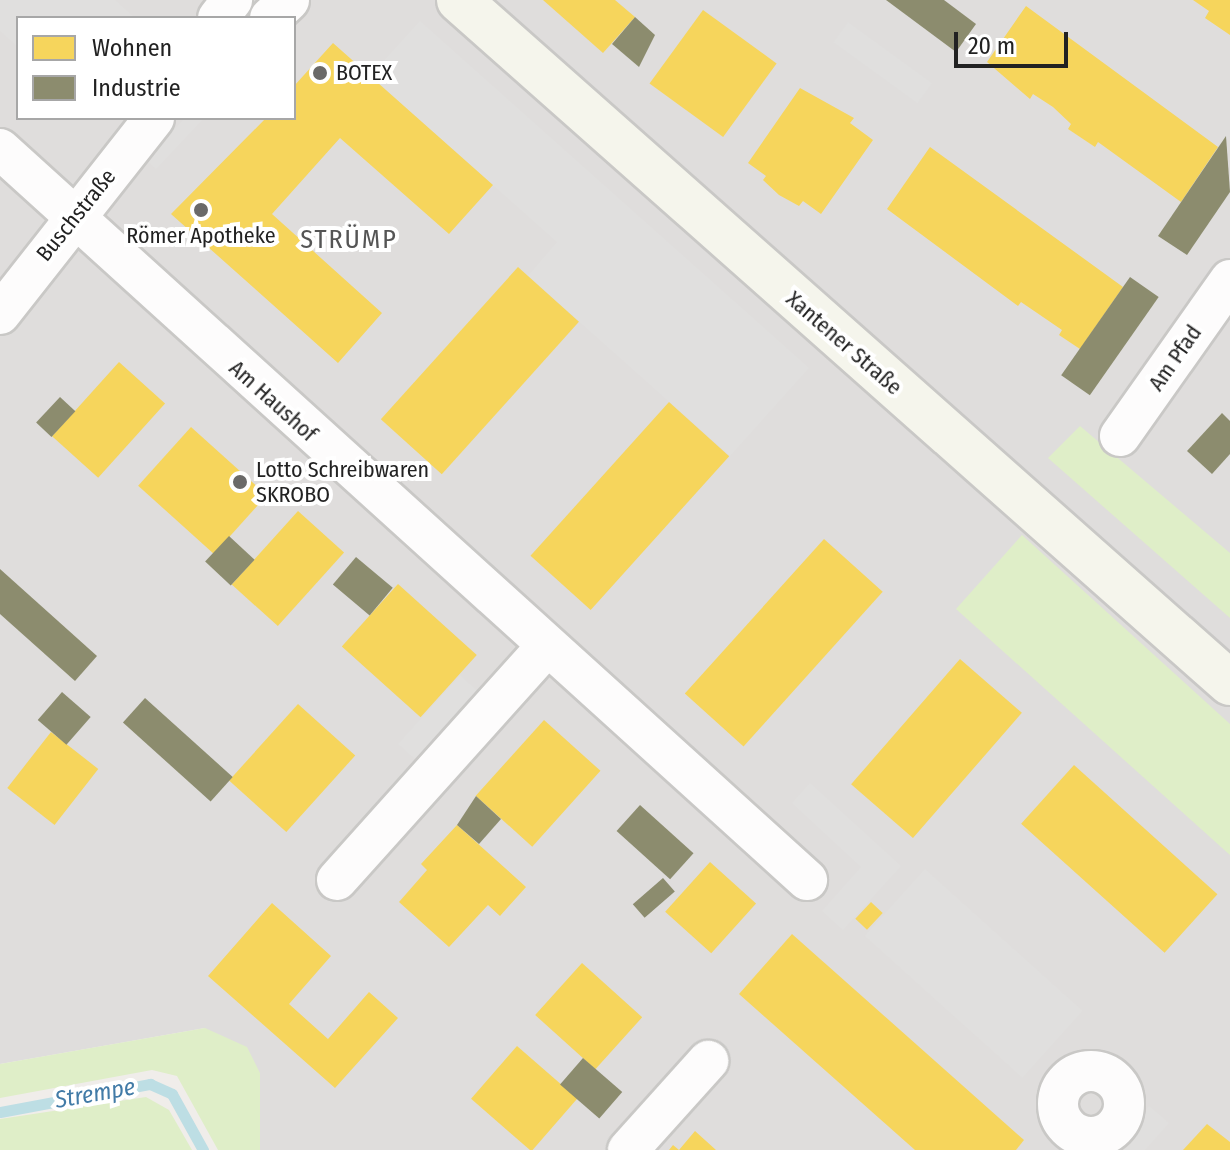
<!DOCTYPE html>
<html>
<head>
<meta charset="utf-8">
<style>
  body { margin:0 }
  #map { position:relative; width:1230px; height:1150px; overflow:hidden; background:#f0edea; font-family:"Fira Sans Condensed",sans-serif }
  div>[style] { position:absolute }
  .residential>* { inset:0; background:#dfdddc }
  .grass>* { inset:0; background:#dfeec8 }
  .parking>* { inset:0; background:#e0dfde; transform-origin:0 0 }
  .homes>* { inset:0; background:#f6d55c; transform-origin:0 0 }
  .industry>* { inset:0; background:#8c8c6e; transform-origin:0 0 }
  .stream>* { height:11px; margin:-5.5px; padding:0 5.5px; transform-origin:5.5px; border-radius:5.5px; background:#bddee4 }
  .roads { filter:drop-shadow(2px 0 #c9c8c6) drop-shadow(-2px 0 #c9c8c6) drop-shadow(0 2px #c9c8c6) drop-shadow(0 -2px #c9c8c6) }
  .street>* { height:40px; margin:-20px; padding:0 20px; transform-origin:20px; border-radius:20px; background:#fdfcfc }
  .street>.ring { margin:-20px; padding:0; box-sizing:content-box; background:none; border:40px solid #fdfcfc; border-radius:50% }
  .secondary>* { height:44px; margin:-22px; padding:0 22px; transform-origin:22px; border-radius:22px; background:#f5f5ec }
  .dots>* { width:22px; height:22px; translate:-50% -50%; box-sizing:border-box; border:4px solid #fff; border-radius:50% }
  span { translate:-50% -50%; white-space:nowrap; text-align:center; line-height:1.15; -webkit-text-stroke:8px #fff; paint-order:stroke }
  .poi-label { font-size:22px; color:#222 }
  .left { translate:0 -50%; text-align:left }
  .street-label { font-size:22px; color:#222 }
  .water-label { font-size:24px; color:#427ba7; font-style:italic }
  .quarter-label { font-size:26px; color:#555; letter-spacing:2px }
  .legend { position:absolute; left:16px; top:16px; width:280px; height:104px; box-sizing:border-box; background:#fff; border:2px solid #a7a7a7; margin:0; padding:10px 14px; list-style:none; font-size:24px; color:#222 }
  .legend li { display:flex; align-items:center; gap:16px; height:40px }
  .legend b { width:40px; border:2px solid #a7a7a7 }
  .scale { position:absolute; left:954px; top:32px; width:114px; height:36px; box-sizing:border-box; border:4px solid #222; border-top:0; padding-left:10px; font-size:24px; line-height:28px; white-space:nowrap; color:#222; -webkit-text-stroke:6px #fff; paint-order:stroke }
</style>
</head>
<body>
<div id="map">
  <div class="residential">
    <i style="clip-path:polygon(evenodd,0 0,1230px 0,1230px 1150px,259px 1150px,205px 1028px,0 1064px,0 0,18px 18px,294px 18px,294px 118px,18px 118px,18px 18px)"></i>
  </div>
  <div class="grass">
    <i style="clip-path:polygon(1080px 426px,1230px 553px,1230px 618px,1048px 458px)"></i>
    <i style="clip-path:polygon(1022px 535px,1230px 724px,1230px 855px,956px 609px)"></i>
    <i style="clip-path:polygon(205px 1028px,247px 1047px,260px 1073px,260px 1150px,218px 1150px,177px 1076px,152px 1070px,0 1098px,0 1064px)"></i>
    <i style="clip-path:polygon(146px 1097px,169px 1110px,192px 1150px,0 1150px,0 1119px)"></i>
  </div>
  <div class="parking">
    <i style="clip-path:polygon(0 0,115px 0,135px 18px,18px 18px,18px 47px,0 31px)"></i>
    <i style="clip-path:polygon(420px 21px,809px 368px,730px 456px,528px 276px,557px 242px,370px 76px)"></i>
    <i style="left:848px;top:22px;width:104px;height:25px;rotate:36deg"></i>
    <i style="clip-path:polygon(185px 118px,204px 118px,156px 169px,146px 160px)"></i>
    <i style="left:460px;top:675px;width:28px;height:93px;rotate:42deg"></i>
    <i style="clip-path:polygon(810px 783px,901px 866px,843px 930px,822px 911px,861px 867px,792px 803px)"></i>
    <i style="left:925px;top:869px;width:212px;height:90px;rotate:42deg"></i>
    <i style="clip-path:polygon(1149px 1106px,1169px 1123px,1145px 1150px,1109px 1150px)"></i>
  </div>
  <div class="homes">
    <i style="clip-path:polygon(543px 0,615px 0,635px 17px,603px 53px)"></i>
    <i style="clip-path:polygon(1193px 0,1230px 0,1230px 35px,1205px 18px,1209px 11px)"></i>
    <i style="clip-path:polygon(1026px 6px,1218px 147px,1181px 202px,1098px 142px,1095px 147px,1068px 129px,1071px 124px,1053px 107px,1033px 94px,1030px 99px,987px 62px)"></i>
    <i style="left:703px;top:10px;width:91px;height:91px;rotate:36deg"></i>
    <i style="clip-path:polygon(333px 43px,493px 185px,449px 234px,340px 138px,272px 214px,382px 313px,338px 363px,171px 214px,266px 118px,294px 118px,294px 86px)"></i>
    <i style="clip-path:polygon(800px 88px,854px 118px,850px 123px,873px 140px,821px 214px,803px 201px,799px 206px,779px 195px,763px 180px,766px 176px,748px 163px)"></i>
    <i style="clip-path:polygon(930px 147px,1123px 287px,1080px 349px,1059px 335px,1062px 330px,1021px 302px,1018px 306px,887px 209px)"></i>
    <i style="left:518px;top:267px;width:82px;height:205px;rotate:42deg"></i>
    <i style="left:119px;top:362px;width:62px;height:100px;rotate:42deg"></i>
    <i style="left:669px;top:402px;width:81px;height:207px;rotate:42deg"></i>
    <i style="left:191px;top:427px;width:102px;height:79px;rotate:42deg"></i>
    <i style="left:298px;top:511px;width:62px;height:99px;rotate:42deg"></i>
    <i style="left:824px;top:539px;width:79px;height:208px;rotate:42deg"></i>
    <i style="left:398px;top:584px;width:106px;height:84px;rotate:42deg"></i>
    <i style="left:960px;top:659px;width:82px;height:166px;rotate:41deg"></i>
    <i style="left:298px;top:704px;width:77px;height:103px;rotate:42deg"></i>
    <i style="left:544px;top:720px;width:76px;height:102px;rotate:42deg"></i>
    <i style="left:51px;top:732px;width:60px;height:71px;rotate:38deg"></i>
    <i style="left:1074px;top:765px;width:193px;height:79px;rotate:42deg"></i>
    <i style="clip-path:polygon(457px 825px,526px 887px,500px 916px,488px 905px,449px 947px,399px 902px,427px 870px,421px 864px)"></i>
    <i style="left:710px;top:862px;width:62px;height:67px;rotate:42deg"></i>
    <i style="left:871px;top:902px;width:16px;height:23px;rotate:43deg"></i>
    <i style="clip-path:polygon(272px 903px,331px 956px,289px 1004px,328px 1039px,369px 992px,398px 1018px,335px 1088px,208px 976px)"></i>
    <i style="clip-path:polygon(792px 934px,1024px 1140px,1016px 1150px,915px 1150px,739px 994px)"></i>
    <i style="left:582px;top:963px;width:81px;height:70px;rotate:42deg"></i>
    <i style="left:517px;top:1046px;width:80px;height:70px;rotate:41deg"></i>
    <i style="clip-path:polygon(1207px 1124px,1230px 1142px,1230px 1150px,1183px 1150px)"></i>
    <i style="clip-path:polygon(695px 1131px,716px 1150px,669px 1150px,673px 1145px,679px 1150px)"></i>
  </div>
  <div class="industry">
    <i style="clip-path:polygon(886px 0,944px 0,976px 24px,956px 52px)"></i>
    <i style="clip-path:polygon(635px 17px,655px 35px,639px 67px,612px 44px)"></i>
    <i style="clip-path:polygon(1226px 136px,1230px 192px,1187px 255px,1158px 236px)"></i>
    <i style="left:1130px;top:277px;width:35px;height:120px;rotate:35deg"></i>
    <i style="left:60px;top:397px;width:21px;height:35px;rotate:43deg"></i>
    <i style="clip-path:polygon(1222px 413px,1230px 421px,1230px 454px,1212px 474px,1187px 451px)"></i>
    <i style="left:229px;top:536px;width:35px;height:35px;rotate:43deg"></i>
    <i style="left:356px;top:557px;width:48px;height:36px;rotate:40deg"></i>
    <i style="clip-path:polygon(0 569px,97px 656px,75px 681px,0 614px)"></i>
    <i style="left:62px;top:692px;width:38px;height:37px;rotate:41deg"></i>
    <i style="left:145px;top:698px;width:118px;height:33px;rotate:42deg"></i>
    <i style="clip-path:polygon(476px 796px,501px 819px,479px 844px,457px 825px)"></i>
    <i style="left:640px;top:805px;width:72px;height:35px;rotate:42deg"></i>
    <i style="left:663px;top:878px;width:18px;height:40px;rotate:49deg"></i>
    <i style="left:583px;top:1058px;width:52px;height:35px;rotate:41deg"></i>
  </div>
  <div class="stream">
    <i style="left:0;top:1112px;width:153px;rotate:-10.6deg"></i>
    <i style="left:150px;top:1084px;width:24px;rotate:24deg"></i>
    <i style="left:172px;top:1094px;width:64px;rotate:61deg"></i>
  </div>
  <div class="roads">
    <div class="street">
      <i style="left:218px;top:18px;width:23px;rotate:-52deg"></i>
      <i style="left:270px;top:18px;width:26px;rotate:-43deg"></i>
      <i style="left:0;top:149px;width:1089px;rotate:42.17deg"></i>
      <i style="left:0;top:314px;width:249px;rotate:-51.8deg"></i>
      <i style="left:1120px;top:436px;width:191px;rotate:-54.8deg"></i>
      <i style="left:337px;top:880px;width:313px;rotate:-48.1deg"></i>
      <i class="ring" style="left:1058px;top:1071px;width:26px;height:26px"></i>
      <i style="left:628px;top:1150px;width:120px;rotate:-48deg"></i>
    </div>
    <div class="secondary">
      <i style="left:459px;top:0;width:1030px;rotate:41.54deg"></i>
    </div>
  </div>
  <div class="dots">
    <i style="left:320px;top:73px;background:#6a6968"></i>
    <i style="left:201px;top:210px;background:#6a6968"></i>
    <i style="left:240px;top:482px;background:#6a6968"></i>
  </div>
  <div class="poi-label">
    <span class="left" style="left:336px;top:73px">BOTEX</span>
    <span style="left:201px;top:236px">Römer Apotheke</span>
    <span class="left" style="left:256px;top:482px">Lotto Schreibwaren<br>SKROBO</span>
  </div>
  <div class="street-label">
    <span style="left:76px;top:215px;rotate:-51deg">Buschstraße</span>
    <span style="left:844px;top:343px;rotate:41deg">Xantener Straße</span>
    <span style="left:1175px;top:358px;rotate:-55deg">Am Pfad</span>
    <span style="left:273px;top:401px;rotate:42deg">Am Haushof</span>
  </div>
  <div class="water-label">
    <span style="left:95px;top:1094px;rotate:-10deg">Strempe</span>
  </div>
  <div class="quarter-label">
    <span style="left:349px;top:240px">STRÜMP</span>
  </div>
  <ul class="legend">
  <li><b style="height:22px;background:#f6d55c"></b>Wohnen</li>
  <li><b style="height:22px;background:#8c8c6e"></b>Industrie</li>
  </ul>
  <div class="scale">20 m</div>
</div>
</body>
</html>
